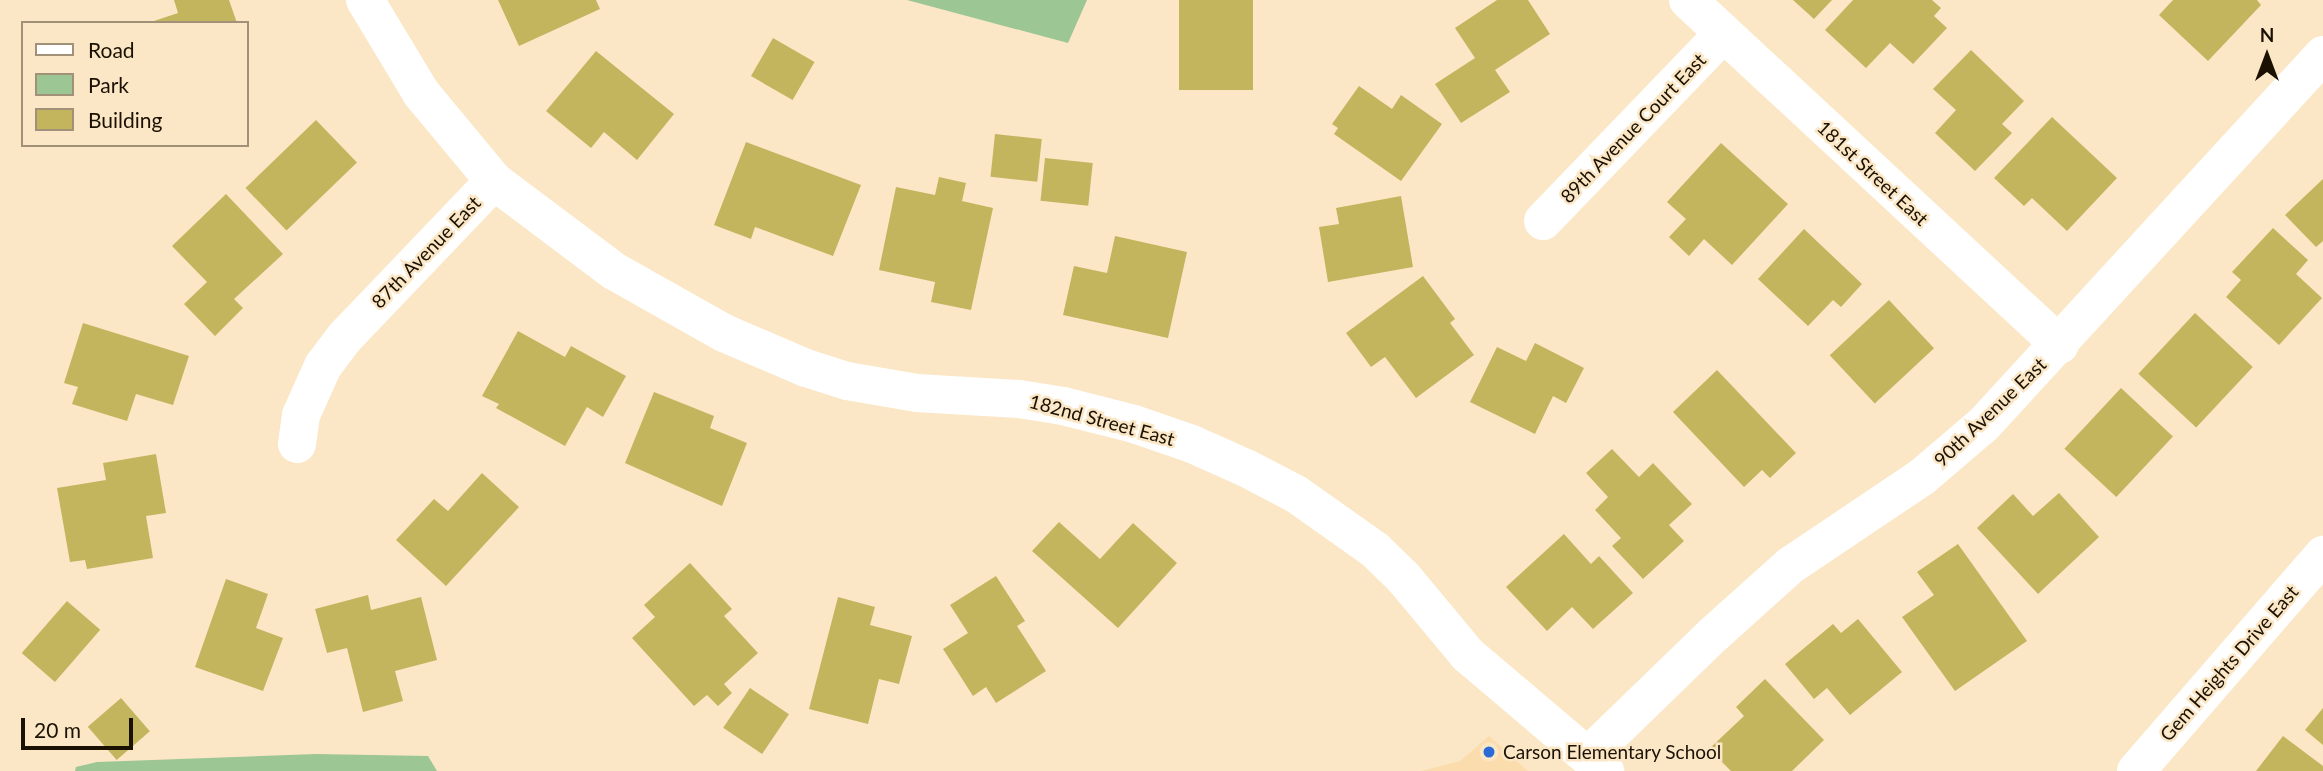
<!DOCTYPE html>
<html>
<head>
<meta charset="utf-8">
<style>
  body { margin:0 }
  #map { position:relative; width:2323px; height:771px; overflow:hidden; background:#fbe7c6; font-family:Lato,sans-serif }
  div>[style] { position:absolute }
  .built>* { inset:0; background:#fbddad }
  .green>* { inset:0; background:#9dc695 }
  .building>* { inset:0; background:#c3b55e; transform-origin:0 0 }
  .street>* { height:38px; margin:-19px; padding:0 19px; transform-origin:19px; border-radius:19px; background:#fff }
  .secondary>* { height:38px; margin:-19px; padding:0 19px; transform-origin:19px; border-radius:19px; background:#fff }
  .dots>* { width:19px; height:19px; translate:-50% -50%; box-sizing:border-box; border:4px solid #fbe7c6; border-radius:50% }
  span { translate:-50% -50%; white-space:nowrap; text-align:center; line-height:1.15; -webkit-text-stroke:5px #fbe7c6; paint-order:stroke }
  .street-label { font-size:19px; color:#1a1103 }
  .poi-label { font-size:19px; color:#1a1103 }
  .left { translate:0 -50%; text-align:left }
  .legend { position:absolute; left:21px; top:21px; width:228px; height:126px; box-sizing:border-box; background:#fbe7c6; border:2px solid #a19178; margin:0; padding:9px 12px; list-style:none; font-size:21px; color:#1a1103 }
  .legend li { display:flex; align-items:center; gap:14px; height:35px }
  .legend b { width:35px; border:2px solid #a19178 }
  .north { position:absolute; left:2232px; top:21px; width:70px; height:70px; -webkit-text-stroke:5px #fbe7c6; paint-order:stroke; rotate:0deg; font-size:19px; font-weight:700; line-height:28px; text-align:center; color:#1a1103 }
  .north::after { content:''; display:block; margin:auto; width:24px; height:32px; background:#1a1103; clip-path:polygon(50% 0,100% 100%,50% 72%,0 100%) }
  .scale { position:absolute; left:21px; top:718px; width:112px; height:32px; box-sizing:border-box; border:4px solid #1a1103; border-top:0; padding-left:9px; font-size:21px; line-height:24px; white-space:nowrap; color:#1a1103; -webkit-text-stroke:5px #fbe7c6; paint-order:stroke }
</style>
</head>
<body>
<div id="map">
  <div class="built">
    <i style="clip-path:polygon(1489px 736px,1528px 771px,1421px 771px,1460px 761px)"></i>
  </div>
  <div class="green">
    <i style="clip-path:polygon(907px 0,1087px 0,1068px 43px)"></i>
    <i style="clip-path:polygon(316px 754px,428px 756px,437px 771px,75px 771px,76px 767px,97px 762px)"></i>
  </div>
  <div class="building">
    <i style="clip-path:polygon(174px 0,229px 0,237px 23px,148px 23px,178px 13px)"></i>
    <i style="clip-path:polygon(498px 0,596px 0,600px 9px,519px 46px)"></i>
    <i style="left:1179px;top:0;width:74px;height:90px"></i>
    <i style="clip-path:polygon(1497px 0,1528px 0,1550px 34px,1495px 70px,1510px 92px,1461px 123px,1435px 84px,1475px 58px,1455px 28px)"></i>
    <i style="clip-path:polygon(1793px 0,1832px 0,1814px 19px)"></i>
    <i style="clip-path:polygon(1853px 0,1932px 0,1941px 8px,1934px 16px,1947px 28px,1913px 64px,1890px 43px,1866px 68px,1825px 30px)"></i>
    <i style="clip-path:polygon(2173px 0,2257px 0,2261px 5px,2208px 61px,2159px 15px)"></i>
    <i style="left:773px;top:38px;width:48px;height:44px;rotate:30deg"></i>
    <i style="clip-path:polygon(1971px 50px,2024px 101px,2002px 124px,2012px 133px,1975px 171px,1935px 133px,1956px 110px,1933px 89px)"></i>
    <i style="clip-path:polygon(596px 51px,674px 114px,637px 160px,604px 132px,591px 148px,546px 111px)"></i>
    <i style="clip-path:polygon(1359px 86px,1392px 109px,1401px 95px,1442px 124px,1401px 181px,1334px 134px,1338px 128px,1332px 124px)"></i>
    <i style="clip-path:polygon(2052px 117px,2117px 178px,2067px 231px,2032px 198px,2024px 206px,1994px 178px)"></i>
    <i style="left:316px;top:120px;width:59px;height:98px;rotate:46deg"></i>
    <i style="left:995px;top:134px;width:47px;height:43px;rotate:6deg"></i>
    <i style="clip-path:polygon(746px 142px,861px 185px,833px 256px,755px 227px,751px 239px,714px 225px)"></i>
    <i style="clip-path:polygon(1721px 143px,1788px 204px,1732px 265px,1704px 239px,1689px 256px,1669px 237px,1686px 219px,1667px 202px)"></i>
    <i style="left:1045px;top:158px;width:48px;height:43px;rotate:6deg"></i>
    <i style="clip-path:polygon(939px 177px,966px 183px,962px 201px,993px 208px,971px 310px,931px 302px,935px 282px,879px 270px,896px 187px,935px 195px)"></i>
    <i style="clip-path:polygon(2323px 179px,2323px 241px,2316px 247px,2285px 215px)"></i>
    <i style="clip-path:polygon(226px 194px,283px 254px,234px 299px,243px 308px,215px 336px,184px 304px,207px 282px,172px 246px)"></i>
    <i style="clip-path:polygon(1401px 196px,1413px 267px,1328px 282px,1319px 227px,1339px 224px,1336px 208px)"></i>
    <i style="clip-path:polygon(2273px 228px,2308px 260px,2296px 274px,2322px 298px,2279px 345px,2226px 297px,2241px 280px,2232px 272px)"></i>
    <i style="clip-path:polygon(1804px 229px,1862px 284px,1841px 307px,1833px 300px,1808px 326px,1758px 279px)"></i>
    <i style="clip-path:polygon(1115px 236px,1187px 252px,1168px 338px,1063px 315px,1074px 266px,1107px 273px)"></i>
    <i style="clip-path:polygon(1423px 276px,1455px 319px,1450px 323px,1474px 355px,1416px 398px,1385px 357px,1371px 367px,1346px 333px)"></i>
    <i style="left:1889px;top:300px;width:66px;height:81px;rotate:47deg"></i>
    <i style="left:2195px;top:313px;width:79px;height:83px;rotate:43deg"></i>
    <i style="clip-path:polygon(83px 323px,189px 356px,173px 405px,136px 394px,127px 421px,72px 404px,78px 387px,64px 383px)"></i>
    <i style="clip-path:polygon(518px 331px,565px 357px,571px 346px,626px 376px,603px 417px,587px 407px,565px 446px,496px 408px,499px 404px,482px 396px)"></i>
    <i style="clip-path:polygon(1535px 343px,1584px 368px,1566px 403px,1553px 396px,1535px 434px,1470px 402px,1497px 347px,1526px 361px)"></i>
    <i style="clip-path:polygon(1717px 370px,1796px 453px,1770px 478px,1762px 470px,1744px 487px,1673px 412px)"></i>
    <i style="left:2121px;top:388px;width:71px;height:83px;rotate:43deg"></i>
    <i style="clip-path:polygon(654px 392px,714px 416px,710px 428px,747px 443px,722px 506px,625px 463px)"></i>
    <i style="clip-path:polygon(1612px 449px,1639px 477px,1653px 463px,1692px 504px,1669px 525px,1684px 541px,1643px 579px,1612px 546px,1621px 538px,1595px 510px,1608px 497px,1586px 473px)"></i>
    <i style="clip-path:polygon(156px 454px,166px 513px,146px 516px,153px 558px,87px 569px,85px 560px,70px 562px,57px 488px,106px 480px,103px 463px)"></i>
    <i style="clip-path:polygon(482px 473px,519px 507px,446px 586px,396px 540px,434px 499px,448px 511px)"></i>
    <i style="clip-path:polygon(2059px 493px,2099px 537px,2038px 594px,1977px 528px,2013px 494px,2033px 516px)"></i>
    <i style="clip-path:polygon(1059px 522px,1100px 559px,1133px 523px,1177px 563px,1118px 628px,1032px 551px)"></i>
    <i style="clip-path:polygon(1564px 534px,1591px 564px,1599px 556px,1633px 593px,1593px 629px,1572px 607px,1547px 631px,1506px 587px)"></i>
    <i style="clip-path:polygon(1958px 544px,2027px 641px,1955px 691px,1902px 617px,1934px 595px,1917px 572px)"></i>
    <i style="clip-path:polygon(690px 563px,732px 609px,724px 616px,758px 653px,724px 684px,732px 693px,718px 706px,707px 695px,694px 706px,632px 638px,655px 617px,644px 605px)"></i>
    <i style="clip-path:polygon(996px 576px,1025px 621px,1017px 626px,1046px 671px,996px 703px,986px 687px,973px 696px,943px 649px,968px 633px,950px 605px)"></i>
    <i style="clip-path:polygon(226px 579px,268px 594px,256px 628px,283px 638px,263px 691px,195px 667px)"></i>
    <i style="clip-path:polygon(368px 595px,371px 610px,421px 597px,437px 660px,395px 671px,403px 701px,363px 712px,347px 648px,327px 653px,315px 609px)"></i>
    <i style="clip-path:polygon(838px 597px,875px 607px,870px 625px,912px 636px,899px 684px,879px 679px,868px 724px,809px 709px)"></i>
    <i style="left:67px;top:601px;width:44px;height:69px;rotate:41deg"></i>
    <i style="clip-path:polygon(1858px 619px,1902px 672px,1850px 715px,1827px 688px,1814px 699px,1785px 664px,1833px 624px,1841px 633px)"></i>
    <i style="clip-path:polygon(1765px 679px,1824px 740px,1792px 771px,1731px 771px,1709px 749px,1744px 716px,1736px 707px)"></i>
    <i style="left:750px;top:688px;width:47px;height:48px;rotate:34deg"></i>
    <i style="left:121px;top:698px;width:44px;height:44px;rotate:49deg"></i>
    <i style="clip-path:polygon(2323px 708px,2323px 745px,2305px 730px)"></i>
    <i style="clip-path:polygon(2283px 736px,2323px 766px,2323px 771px,2256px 771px)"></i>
  </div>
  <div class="street">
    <i style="left:365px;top:0;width:109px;rotate:58.9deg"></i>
    <i style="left:421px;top:93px;width:114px;rotate:50.3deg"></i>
    <i style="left:494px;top:181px;width:150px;rotate:36.9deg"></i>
    <i style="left:614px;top:271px;width:126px;rotate:29.4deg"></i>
    <i style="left:724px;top:333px;width:89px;rotate:23.1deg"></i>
    <i style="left:806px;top:368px;width:43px;rotate:17.6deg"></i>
    <i style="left:847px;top:381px;width:71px;rotate:9.7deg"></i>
    <i style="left:917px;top:393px;width:102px;rotate:3.4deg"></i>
    <i style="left:1019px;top:399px;width:45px;rotate:9deg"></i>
    <i style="left:1063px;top:406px;width:73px;rotate:14.2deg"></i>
    <i style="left:1134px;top:424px;width:61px;rotate:19deg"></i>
    <i style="left:1192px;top:444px;width:59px;rotate:24deg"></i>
    <i style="left:1246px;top:468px;width:56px;rotate:27.5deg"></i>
    <i style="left:1296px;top:494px;width:97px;rotate:35.3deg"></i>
    <i style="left:1375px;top:550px;width:39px;rotate:44deg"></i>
    <i style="left:1403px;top:577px;width:102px;rotate:50.2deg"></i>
    <i style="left:1468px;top:655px;width:180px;rotate:40.3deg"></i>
    <i style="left:1688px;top:0;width:507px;rotate:42.84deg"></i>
    <i style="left:1543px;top:221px;width:260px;rotate:-46.1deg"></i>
    <i style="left:297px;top:444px;width:29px;rotate:-82deg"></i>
    <i style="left:301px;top:415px;width:54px;rotate:-65.8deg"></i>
    <i style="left:323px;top:366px;width:36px;rotate:-53deg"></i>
    <i style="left:345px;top:337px;width:216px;rotate:-46.3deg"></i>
    <i style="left:1588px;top:756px;width:175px;rotate:-44.1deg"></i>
    <i style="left:1714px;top:634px;width:103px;rotate:-41.9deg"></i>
    <i style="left:1791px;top:565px;width:158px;rotate:-33.9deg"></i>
    <i style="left:1922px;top:477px;width:82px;rotate:-40.5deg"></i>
    <i style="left:1984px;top:424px;width:501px;rotate:-47.43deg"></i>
  </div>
  <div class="secondary">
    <i style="left:2136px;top:771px;width:286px;rotate:-49.1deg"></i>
  </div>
  <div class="dots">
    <i style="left:1489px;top:752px;background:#2a6ad7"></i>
  </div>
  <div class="street-label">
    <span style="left:1633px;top:128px;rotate:-46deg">89th Avenue Court East</span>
    <span style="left:1873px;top:173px;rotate:43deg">181st Street East</span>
    <span style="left:426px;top:252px;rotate:-46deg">87th Avenue East</span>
    <span style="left:1990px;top:412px;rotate:-44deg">90th Avenue East</span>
    <span style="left:1102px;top:420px;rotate:15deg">182nd Street East</span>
    <span style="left:2229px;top:663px;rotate:-49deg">Gem Heights Drive East</span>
  </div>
  <div class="poi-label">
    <span class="left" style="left:1503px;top:752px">Carson Elementary School</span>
  </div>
  <ul class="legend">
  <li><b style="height:9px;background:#fff"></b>Road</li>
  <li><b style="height:19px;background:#9dc695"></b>Park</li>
  <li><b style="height:19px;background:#c3b55e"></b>Building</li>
  </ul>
  <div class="north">N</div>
  <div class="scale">20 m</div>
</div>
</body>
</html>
